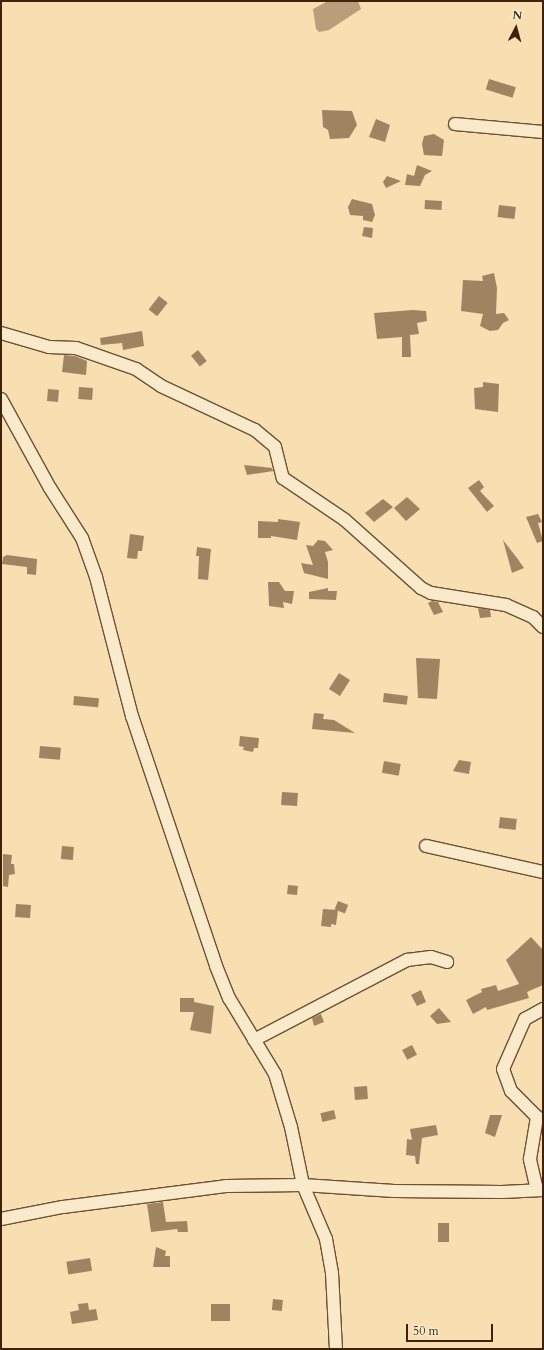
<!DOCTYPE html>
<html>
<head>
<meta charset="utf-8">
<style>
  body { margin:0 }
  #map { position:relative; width:544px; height:1350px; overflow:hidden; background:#f7dfb1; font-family:Cardo,serif }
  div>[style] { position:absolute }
  .water>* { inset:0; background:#b99e79 }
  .building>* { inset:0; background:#9f8461; transform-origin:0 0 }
  .roads { filter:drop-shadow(1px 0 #6e5034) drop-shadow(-1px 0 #6e5034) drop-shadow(0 1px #6e5034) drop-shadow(0 -1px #6e5034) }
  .street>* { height:12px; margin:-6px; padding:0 6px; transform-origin:6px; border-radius:6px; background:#faeacc }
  span { translate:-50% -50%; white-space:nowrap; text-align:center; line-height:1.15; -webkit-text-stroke:3.5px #faeacc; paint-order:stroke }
  .frame { position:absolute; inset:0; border:2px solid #40210b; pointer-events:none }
  .north { position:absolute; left:496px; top:8px; width:40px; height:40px; -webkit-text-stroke:3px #faeacc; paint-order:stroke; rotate:6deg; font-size:11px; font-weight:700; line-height:16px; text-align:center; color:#40210b }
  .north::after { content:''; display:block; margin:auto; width:14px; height:18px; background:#40210b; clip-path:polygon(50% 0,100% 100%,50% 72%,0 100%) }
  .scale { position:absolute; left:406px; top:1324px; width:87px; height:18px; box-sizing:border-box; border:2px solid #40210b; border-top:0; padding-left:5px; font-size:12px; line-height:14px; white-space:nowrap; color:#40210b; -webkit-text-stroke:3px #faeacc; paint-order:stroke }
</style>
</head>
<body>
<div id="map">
  <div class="water">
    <i style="clip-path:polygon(328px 1px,358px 1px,361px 9px,329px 30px,319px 32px,316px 29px,313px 9px)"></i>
  </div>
  <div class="building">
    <i style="left:489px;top:79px;width:28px;height:11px;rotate:17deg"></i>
    <i style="clip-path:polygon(322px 110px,352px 111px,357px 125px,349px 138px,330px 139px,328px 130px,323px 127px)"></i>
    <i style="clip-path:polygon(376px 119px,390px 125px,385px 142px,369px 137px)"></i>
    <i style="clip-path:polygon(434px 134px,444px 140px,442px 156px,424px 155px,422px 144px,424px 136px)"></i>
    <i style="clip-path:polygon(417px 165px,432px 171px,425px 175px,420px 186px,405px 185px,407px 174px,414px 176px)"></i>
    <i style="clip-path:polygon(387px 176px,401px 181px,386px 188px,383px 182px)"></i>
    <i style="clip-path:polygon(352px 199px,372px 204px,375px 215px,372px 222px,363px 220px,363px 216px,350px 215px,348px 207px)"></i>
    <i style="left:425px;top:200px;width:17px;height:9px;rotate:3deg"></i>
    <i style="left:499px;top:205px;width:17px;height:12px;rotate:7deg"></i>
    <i style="clip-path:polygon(364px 227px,373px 228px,372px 238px,362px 236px)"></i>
    <i style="clip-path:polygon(494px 273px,497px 288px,496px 314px,504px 313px,509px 320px,503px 323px,498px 330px,490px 331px,480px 326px,483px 314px,461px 311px,463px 280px,483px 281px,482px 276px)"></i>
    <i style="left:159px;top:296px;width:11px;height:17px;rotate:38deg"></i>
    <i style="clip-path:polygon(413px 310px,426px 311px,427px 321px,417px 323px,419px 334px,410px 335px,411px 357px,402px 357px,402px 337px,377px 339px,374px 313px)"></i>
    <i style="clip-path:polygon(142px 331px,144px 346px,123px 350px,122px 343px,101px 345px,100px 338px)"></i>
    <i style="left:198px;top:350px;width:14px;height:9px;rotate:51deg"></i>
    <i style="clip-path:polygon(64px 355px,75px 356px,87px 361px,86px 375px,62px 372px)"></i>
    <i style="clip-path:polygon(483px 382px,499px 384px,498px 412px,475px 409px,474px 388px,483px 387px)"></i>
    <i style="left:79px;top:387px;width:14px;height:12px;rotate:4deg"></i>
    <i style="left:48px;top:389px;width:11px;height:12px;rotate:5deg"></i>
    <i style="clip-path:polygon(244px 465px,272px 468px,273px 471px,247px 475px)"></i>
    <i style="clip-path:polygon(479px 480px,484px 487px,480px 491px,494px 506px,487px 512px,468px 488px)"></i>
    <i style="clip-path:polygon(407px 497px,420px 509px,406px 521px,394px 508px)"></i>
    <i style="clip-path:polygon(383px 499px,393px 507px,374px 522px,365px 513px)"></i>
    <i style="clip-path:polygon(538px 514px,542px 522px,538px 523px,543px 541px,537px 543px,526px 517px)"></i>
    <i style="clip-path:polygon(278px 519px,300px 522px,297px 540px,271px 536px,271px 538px,258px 538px,258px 521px,278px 522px)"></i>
    <i style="clip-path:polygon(130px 534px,144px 536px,142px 551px,138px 551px,137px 559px,127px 558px)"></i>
    <i style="clip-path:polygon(318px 540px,325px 541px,333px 550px,325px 552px,328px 562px,328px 579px,304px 573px,301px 563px,313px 565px,306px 545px,313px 546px)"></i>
    <i style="clip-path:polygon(503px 540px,517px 558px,524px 568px,512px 573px)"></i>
    <i style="clip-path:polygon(197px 547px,211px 549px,208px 580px,198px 579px,199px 556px,196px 556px)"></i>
    <i style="clip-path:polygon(7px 555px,37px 559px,36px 575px,27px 574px,27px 567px,2px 564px,3px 557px)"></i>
    <i style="clip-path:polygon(268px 582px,279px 582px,285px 591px,294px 591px,292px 604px,283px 602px,284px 608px,269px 606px)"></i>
    <i style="clip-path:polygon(328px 588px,328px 591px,337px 591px,336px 600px,309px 599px,309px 592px)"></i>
    <i style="clip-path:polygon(432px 601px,438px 602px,443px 612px,434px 615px,428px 603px)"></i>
    <i style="clip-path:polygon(478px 608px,490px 610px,491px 617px,480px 618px)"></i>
    <i style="clip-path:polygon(416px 658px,440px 659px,437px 699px,418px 698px)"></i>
    <i style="left:339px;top:673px;width:13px;height:19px;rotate:32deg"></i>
    <i style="left:384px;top:693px;width:24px;height:9px;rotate:7deg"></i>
    <i style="left:74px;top:696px;width:25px;height:9px;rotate:5deg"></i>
    <i style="clip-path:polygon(314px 713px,324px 714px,323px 719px,334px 720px,355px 733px,312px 729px)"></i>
    <i style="clip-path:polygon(240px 736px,259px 738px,258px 748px,254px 748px,253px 752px,243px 750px,244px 747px,239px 746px)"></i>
    <i style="left:40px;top:746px;width:21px;height:12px;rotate:5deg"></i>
    <i style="clip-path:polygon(459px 760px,471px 762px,469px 774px,453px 771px)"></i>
    <i style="left:384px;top:761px;width:17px;height:12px;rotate:10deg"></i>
    <i style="left:282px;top:792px;width:16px;height:13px;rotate:4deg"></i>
    <i style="left:500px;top:817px;width:17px;height:11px;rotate:7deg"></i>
    <i style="left:62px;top:846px;width:12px;height:13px;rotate:5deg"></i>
    <i style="clip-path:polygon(3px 854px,12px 855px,11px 864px,14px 864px,15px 874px,9px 875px,8px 887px,3px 886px)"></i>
    <i style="left:288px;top:885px;width:10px;height:9px;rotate:6deg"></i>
    <i style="left:338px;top:901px;width:11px;height:9px;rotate:22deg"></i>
    <i style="left:16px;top:904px;width:15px;height:13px;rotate:4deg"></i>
    <i style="clip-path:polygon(323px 909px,338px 910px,336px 925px,331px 924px,331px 927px,321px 926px)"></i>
    <i style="clip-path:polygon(531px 937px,543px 950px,543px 985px,527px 992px,529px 998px,487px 1010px,486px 1007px,473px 1014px,466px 1000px,482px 992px,481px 989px,496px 985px,498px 991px,519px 984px,506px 960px)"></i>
    <i style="clip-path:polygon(421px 990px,426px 1002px,417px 1006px,411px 995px)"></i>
    <i style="clip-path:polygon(180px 998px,194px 998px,194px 1002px,214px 1006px,211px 1034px,190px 1030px,194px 1012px,180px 1012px)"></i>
    <i style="clip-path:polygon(439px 1008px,451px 1022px,437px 1024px,430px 1016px)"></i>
    <i style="clip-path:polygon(321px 1014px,324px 1022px,314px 1026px,312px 1018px)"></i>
    <i style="left:412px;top:1045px;width:11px;height:11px;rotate:63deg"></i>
    <i style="left:367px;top:1086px;width:13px;height:13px;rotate:86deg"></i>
    <i style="left:334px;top:1110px;width:9px;height:14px;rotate:77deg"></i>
    <i style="clip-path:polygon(490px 1115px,502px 1115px,495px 1137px,485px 1133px)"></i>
    <i style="clip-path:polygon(436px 1125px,438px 1135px,422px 1138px,419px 1164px,416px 1164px,415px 1156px,406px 1155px,407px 1139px,412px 1140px,410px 1129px)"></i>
    <i style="clip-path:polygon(163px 1202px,166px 1222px,187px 1221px,188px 1232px,178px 1232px,177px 1229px,151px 1232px,147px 1204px)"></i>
    <i style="left:438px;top:1223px;width:11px;height:19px"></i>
    <i style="clip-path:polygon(156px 1247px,166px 1251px,165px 1256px,170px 1256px,170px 1267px,153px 1267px)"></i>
    <i style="left:90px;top:1258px;width:13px;height:24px;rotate:81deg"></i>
    <i style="left:273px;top:1299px;width:10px;height:11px;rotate:6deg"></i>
    <i style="clip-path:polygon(88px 1303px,89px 1310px,96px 1309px,98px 1320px,72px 1324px,70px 1312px,79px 1310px,78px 1304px)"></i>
    <i style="left:211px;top:1304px;width:19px;height:17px"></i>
  </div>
  <div class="roads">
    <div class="street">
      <i style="left:455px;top:124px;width:88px;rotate:5.2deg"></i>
      <i style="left:1px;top:333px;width:50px;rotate:16.3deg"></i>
      <i style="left:49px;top:347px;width:27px;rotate:2deg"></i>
      <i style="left:76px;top:348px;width:64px;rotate:19.3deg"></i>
      <i style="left:136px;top:369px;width:30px;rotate:34deg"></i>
      <i style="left:161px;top:386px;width:104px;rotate:25.1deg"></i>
      <i style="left:255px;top:430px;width:26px;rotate:40deg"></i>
      <i style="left:275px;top:447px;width:32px;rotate:76deg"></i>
      <i style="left:283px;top:478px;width:75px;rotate:34.1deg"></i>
      <i style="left:345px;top:520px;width:102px;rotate:41.8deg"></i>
      <i style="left:421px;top:588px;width:11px;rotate:27deg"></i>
      <i style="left:431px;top:593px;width:76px;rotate:9.1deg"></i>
      <i style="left:506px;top:605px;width:30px;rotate:24deg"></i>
      <i style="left:533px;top:617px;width:14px;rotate:45deg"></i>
      <i style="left:1px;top:399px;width:102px;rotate:61.2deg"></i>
      <i style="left:50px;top:488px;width:59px;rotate:57.4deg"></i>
      <i style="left:82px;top:538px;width:41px;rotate:70.3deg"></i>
      <i style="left:96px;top:577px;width:144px;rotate:75.5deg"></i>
      <i style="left:132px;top:716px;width:264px;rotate:71.4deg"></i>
      <i style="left:216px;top:966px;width:35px;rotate:68deg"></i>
      <i style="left:229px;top:998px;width:89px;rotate:58.8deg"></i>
      <i style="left:275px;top:1074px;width:55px;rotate:73.2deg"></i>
      <i style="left:291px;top:1127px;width:59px;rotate:78.3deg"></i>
      <i style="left:303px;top:1185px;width:59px;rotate:66.9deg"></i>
      <i style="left:326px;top:1239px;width:35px;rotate:80deg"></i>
      <i style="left:332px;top:1273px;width:76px;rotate:87deg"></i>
      <i style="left:426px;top:846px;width:120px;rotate:12.5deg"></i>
      <i style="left:254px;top:1040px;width:173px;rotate:-27.6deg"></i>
      <i style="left:407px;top:960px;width:24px;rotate:-7deg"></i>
      <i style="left:431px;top:957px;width:17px;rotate:17deg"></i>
      <i style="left:537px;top:1190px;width:32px;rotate:-103deg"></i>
      <i style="left:530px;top:1159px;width:43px;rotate:-80.5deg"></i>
      <i style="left:537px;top:1117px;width:37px;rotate:-135deg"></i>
      <i style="left:511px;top:1091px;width:23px;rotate:-110deg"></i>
      <i style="left:503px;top:1069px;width:55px;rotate:-66.3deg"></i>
      <i style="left:525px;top:1019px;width:21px;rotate:-29deg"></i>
      <i style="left:1px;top:1219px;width:63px;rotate:-11deg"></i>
      <i style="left:63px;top:1207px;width:164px;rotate:-7.3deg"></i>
      <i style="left:226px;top:1186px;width:77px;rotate:-0.7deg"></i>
      <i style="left:303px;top:1185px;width:91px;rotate:3.8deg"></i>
      <i style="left:394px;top:1191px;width:108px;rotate:0.5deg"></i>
      <i style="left:502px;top:1192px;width:41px;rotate:-2.8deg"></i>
    </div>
  </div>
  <div class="frame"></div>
  <div class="north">N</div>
  <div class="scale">50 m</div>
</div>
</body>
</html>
